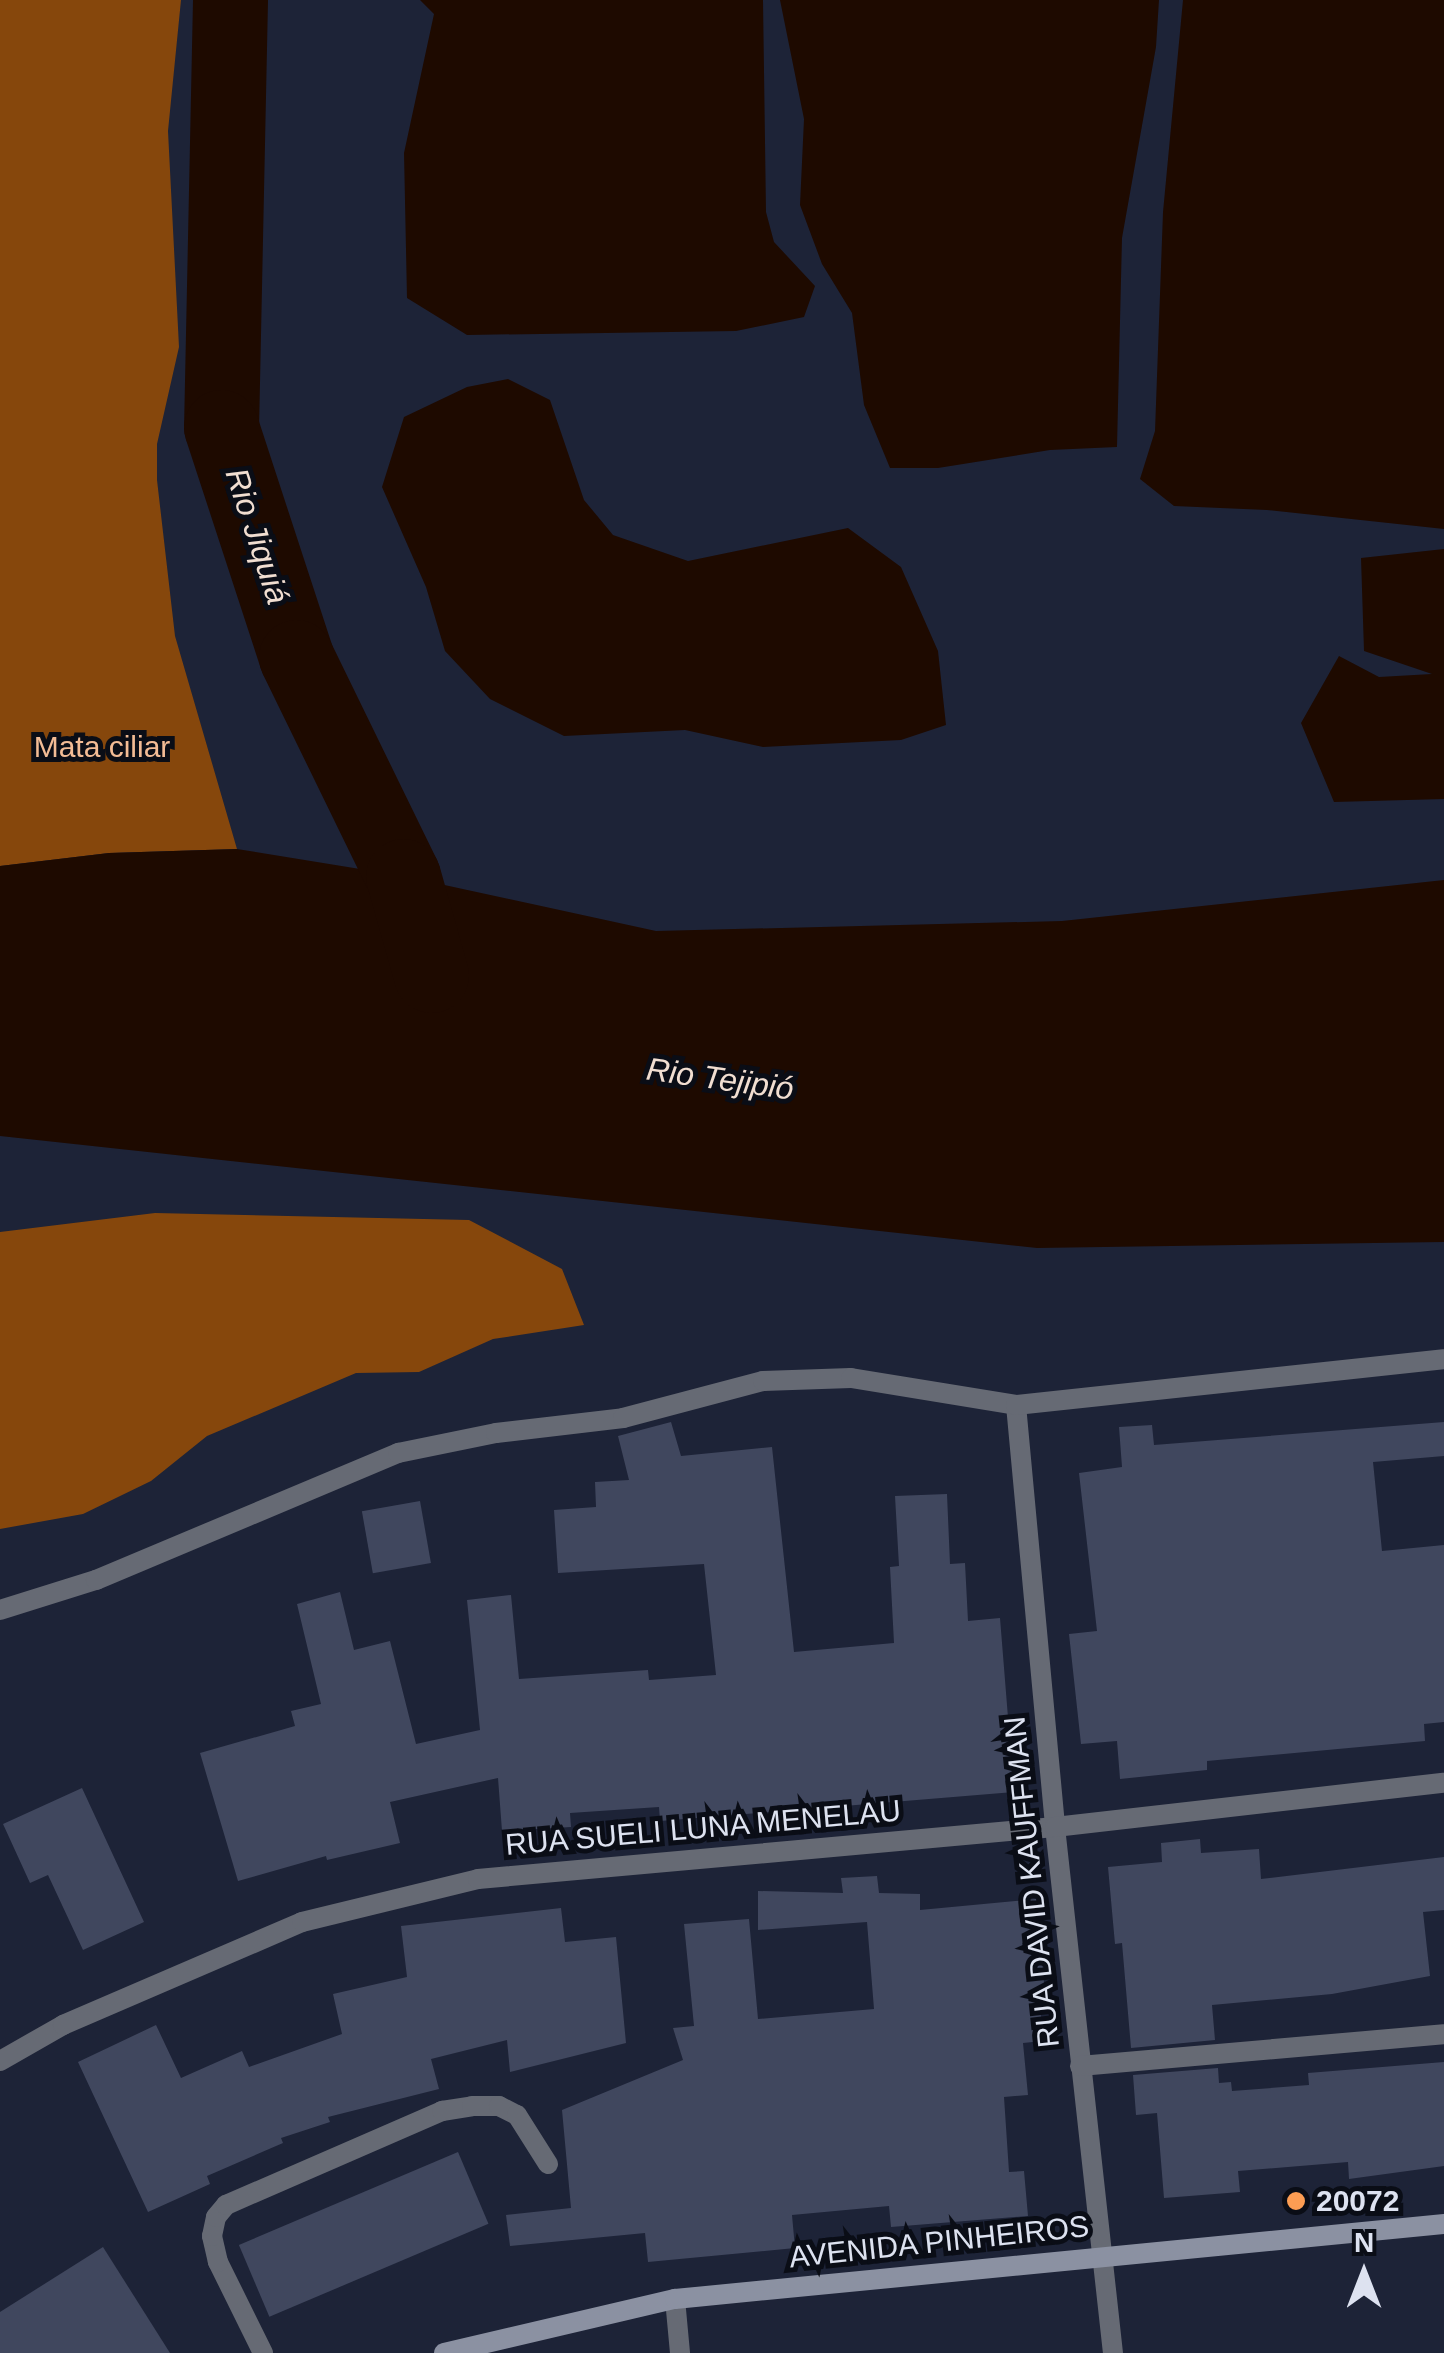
<!DOCTYPE html>
<html>
<head>
<meta charset="utf-8">
<style>
  body { margin:0 }
  #map { position:relative; width:1444px; height:2353px; overflow:hidden; background:#1d2337; font-family:Arial,sans-serif }
  div>[style] { position:absolute }
  .forest>* { inset:0; background:#86470c }
  .water>* { inset:0; background:#1e0a00 }
  .river>* { height:75px; margin:-37.5px; padding:0 37.5px; transform-origin:37.5px; border-radius:37.5px; background:#1e0a00 }
  .building>* { inset:0; background:#40475e; transform-origin:0 0 }
  .lane>* { height:20px; margin:-10px; padding:0 10px; transform-origin:10px; border-radius:10px; background:#666a74 }
  .street>* { height:20px; margin:-10px; padding:0 10px; transform-origin:10px; border-radius:10px; background:#666a74 }
  .secondary>* { height:20px; margin:-10px; padding:0 10px; transform-origin:10px; border-radius:10px; background:#8b91a2 }
  .dots>* { width:28px; height:28px; translate:-50% -50%; box-sizing:border-box; border:5px solid #0a0d16; border-radius:50% }
  span { translate:-50% -50%; white-space:nowrap; text-align:center; line-height:1.15; -webkit-text-stroke:10px #0a0d16; paint-order:stroke }
  .park-label { font-size:30px; color:#f3bc95 }
  .street-label { font-size:30px; color:#dde2f0 }
  .poi-label { font-size:30px; color:#dde2f0; font-weight:700 }
  .left { translate:0 -50%; text-align:left }
  .water-label { font-size:32px; color:#f1ded1; font-style:italic }
  .north { position:absolute; left:1314px; top:2223px; width:100px; height:100px; -webkit-text-stroke:8px #0a0d16; paint-order:stroke; rotate:0deg; font-size:28px; font-weight:700; line-height:40px; text-align:center; color:#dde2f0 }
  .north::after { content:''; display:block; margin:auto; width:35px; height:45px; background:#dde2f0; clip-path:polygon(50% 0,100% 100%,50% 72%,0 100%) }
</style>
</head>
<body>
<div id="map">
  <div class="forest">
    <i style="clip-path:polygon(0 0,181px 0,168px 131px,179px 347px,157px 444px,157px 480px,175px 636px,237px 849px,109px 853px,0 866px)"></i>
    <i style="clip-path:polygon(155px 1213px,469px 1220px,562px 1269px,584px 1325px,493px 1339px,419px 1372px,356px 1373px,207px 1436px,151px 1481px,83px 1514px,0 1529px,0 1232px)"></i>
  </div>
  <div class="water">
    <i style="clip-path:polygon(420px 0,763px 0,766px 212px,774px 242px,815px 286px,804px 317px,736px 331px,467px 335px,407px 298px,404px 153px,434px 14px)"></i>
    <i style="clip-path:polygon(780px 0,1159px 0,1156px 47px,1122px 238px,1117px 447px,1050px 450px,938px 468px,890px 468px,864px 405px,852px 313px,822px 264px,800px 205px,804px 119px)"></i>
    <i style="clip-path:polygon(1183px 0,1444px 0,1444px 529px,1267px 510px,1174px 506px,1140px 479px,1155px 431px,1163px 212px)"></i>
    <i style="clip-path:polygon(508px 379px,550px 400px,584px 500px,613px 535px,688px 561px,848px 528px,901px 567px,938px 651px,946px 725px,901px 740px,763px 747px,685px 730px,564px 736px,490px 699px,445px 651px,426px 587px,382px 487px,404px 417px,467px 387px)"></i>
    <i style="clip-path:polygon(1444px 549px,1444px 799px,1334px 802px,1301px 723px,1339px 656px,1379px 677px,1432px 674px,1364px 651px,1361px 558px)"></i>
    <i style="clip-path:polygon(237px 849px,403px 876px,656px 931px,1062px 921px,1444px 880px,1444px 1242px,1037px 1248px,0 1136px,0 866px,109px 853px)"></i>
  </div>
  <div class="river">
    <i style="left:230px;top:0;width:427px;rotate:91.2deg"></i>
    <i style="left:221px;top:427px;width:242px;rotate:71.9deg"></i>
    <i style="left:296px;top:657px;width:244px;rotate:64deg"></i>
    <i style="left:403px;top:876px;width:103px;rotate:74.2deg"></i>
  </div>
  <div class="building">
    <i style="clip-path:polygon(671px 1422px,681px 1456px,772px 1447px,794px 1652px,894px 1643px,890px 1567px,899px 1566px,895px 1496px,947px 1494px,950px 1564px,965px 1563px,968px 1621px,1000px 1618px,1014px 1792px,660px 1821px,659px 1807px,570px 1813px,571px 1827px,502px 1831px,498px 1778px,390px 1802px,400px 1843px,327px 1860px,326px 1856px,238px 1881px,200px 1753px,295px 1726px,291px 1711px,321px 1704px,297px 1604px,340px 1592px,354px 1650px,390px 1641px,416px 1744px,480px 1730px,467px 1600px,511px 1595px,519px 1679px,648px 1670px,649px 1680px,716px 1675px,704px 1564px,558px 1573px,554px 1510px,596px 1507px,595px 1482px,629px 1480px,618px 1436px)"></i>
    <i style="clip-path:polygon(1444px 1422px,1444px 1456px,1373px 1462px,1382px 1551px,1444px 1545px,1444px 1722px,1424px 1724px,1425px 1741px,1207px 1761px,1207px 1770px,1120px 1779px,1117px 1741px,1081px 1744px,1069px 1634px,1097px 1631px,1079px 1473px,1122px 1467px,1119px 1427px,1152px 1425px,1154px 1445px)"></i>
    <i style="left:420px;top:1501px;width:63px;height:59px;rotate:80deg"></i>
    <i style="clip-path:polygon(82px 1788px,144px 1922px,83px 1950px,48px 1875px,30px 1883px,3px 1824px)"></i>
    <i style="clip-path:polygon(1200px 1839px,1201px 1853px,1259px 1849px,1261px 1879px,1444px 1857px,1444px 1910px,1423px 1912px,1430px 1976px,1332px 1994px,1212px 2005px,1215px 2040px,1131px 2048px,1122px 1943px,1115px 1944px,1108px 1867px,1162px 1862px,1161px 1843px)"></i>
    <i style="clip-path:polygon(877px 1876px,879px 1893px,920px 1894px,920px 1910px,1036px 1899px,1045px 1993px,1039px 1993px,1043px 2041px,1023px 2043px,1028px 2095px,1004px 2097px,1009px 2172px,1024px 2171px,1028px 2216px,891px 2227px,889px 2206px,792px 2215px,795px 2248px,648px 2262px,645px 2233px,510px 2246px,506px 2215px,571px 2208px,562px 2110px,683px 2060px,673px 2028px,694px 2026px,684px 1924px,749px 1919px,758px 2019px,874px 2009px,867px 1922px,758px 1930px,758px 1891px,843px 1893px,841px 1878px)"></i>
    <i style="clip-path:polygon(561px 1908px,565px 1942px,616px 1937px,626px 2043px,510px 2072px,507px 2040px,431px 2059px,439px 2089px,328px 2117px,330px 2122px,281px 2138px,283px 2143px,207px 2176px,210px 2184px,148px 2212px,78px 2062px,156px 2025px,181px 2078px,242px 2051px,249px 2067px,342px 2034px,333px 1994px,407px 1977px,401px 1926px)"></i>
    <i style="clip-path:polygon(1444px 2062px,1444px 2166px,1349px 2179px,1348px 2162px,1238px 2171px,1240px 2192px,1164px 2198px,1157px 2113px,1136px 2115px,1133px 2075px,1218px 2068px,1219px 2083px,1231px 2082px,1232px 2091px,1309px 2085px,1308px 2073px)"></i>
    <i style="left:458px;top:2152px;width:78px;height:238px;rotate:67deg"></i>
    <i style="clip-path:polygon(103px 2247px,170px 2353px,0 2353px,0 2312px)"></i>
  </div>
  <div class="lane">
    <i style="left:263px;top:2353px;width:102px;rotate:-116.3deg"></i>
    <i style="left:218px;top:2262px;width:27px;rotate:-103deg"></i>
    <i style="left:212px;top:2236px;width:19px;rotate:-78deg"></i>
    <i style="left:216px;top:2217px;width:16px;rotate:-50deg"></i>
    <i style="left:226px;top:2205px;width:236px;rotate:-23.5deg"></i>
    <i style="left:442px;top:2111px;width:30px;rotate:-9deg"></i>
    <i style="left:472px;top:2106px;width:27px"></i>
    <i style="left:499px;top:2106px;width:20px;rotate:27deg"></i>
    <i style="left:517px;top:2115px;width:58px;rotate:57.7deg"></i>
  </div>
  <div class="street">
    <i style="left:1016px;top:1405px;width:424px;rotate:84.7deg"></i>
    <i style="left:1055px;top:1827px;width:529px;rotate:83.71deg"></i>
    <i style="left:0;top:1610px;width:101px;rotate:-17.4deg"></i>
    <i style="left:96px;top:1580px;width:328px;rotate:-22.8deg"></i>
    <i style="left:398px;top:1453px;width:100px;rotate:-11.5deg"></i>
    <i style="left:496px;top:1433px;width:128px;rotate:-6.7deg"></i>
    <i style="left:623px;top:1418px;width:145px;rotate:-14.8deg"></i>
    <i style="left:763px;top:1381px;width:88px;rotate:-2deg"></i>
    <i style="left:851px;top:1378px;width:167px;rotate:9.3deg"></i>
    <i style="left:1016px;top:1405px;width:430px;rotate:-6.1deg"></i>
    <i style="left:0;top:2061px;width:73px;rotate:-29.7deg"></i>
    <i style="left:63px;top:2025px;width:260px;rotate:-23.3deg"></i>
    <i style="left:302px;top:1922px;width:181px;rotate:-13.7deg"></i>
    <i style="left:478px;top:1879px;width:579px;rotate:-5.15deg"></i>
    <i style="left:1055px;top:1827px;width:391px;rotate:-6.5deg"></i>
    <i style="left:1080px;top:2066px;width:365px;rotate:-5deg"></i>
    <i style="left:675px;top:2299px;width:54px;rotate:84.7deg"></i>
  </div>
  <div class="secondary">
    <i style="left:444px;top:2353px;width:237px;rotate:-13.2deg"></i>
    <i style="left:675px;top:2299px;width:773px;rotate:-5.57deg"></i>
  </div>
  <div class="dots">
    <i style="left:1296px;top:2201px;background:#fc9d53"></i>
  </div>
  <div class="park-label">
    <span style="left:102px;top:747px">Mata ciliar</span>
  </div>
  <div class="street-label">
    <span style="left:703px;top:1828px;rotate:-5deg">RUA SUELI LUNA MENELAU</span>
    <span style="left:1032px;top:1882px;rotate:-96deg">RUA DAVID KAUFFMAN</span>
    <span style="left:939px;top:2242px;rotate:-6deg">AVENIDA PINHEIROS</span>
  </div>
  <div class="poi-label">
    <span class="left" style="left:1316px;top:2201px">20072</span>
  </div>
  <div class="water-label">
    <span style="left:257px;top:536px;rotate:72deg">Rio Jiquiá</span>
    <span style="left:720px;top:1079px;rotate:8deg">Rio Tejipió</span>
  </div>
  <div class="north">N</div>
</div>
</body>
</html>
